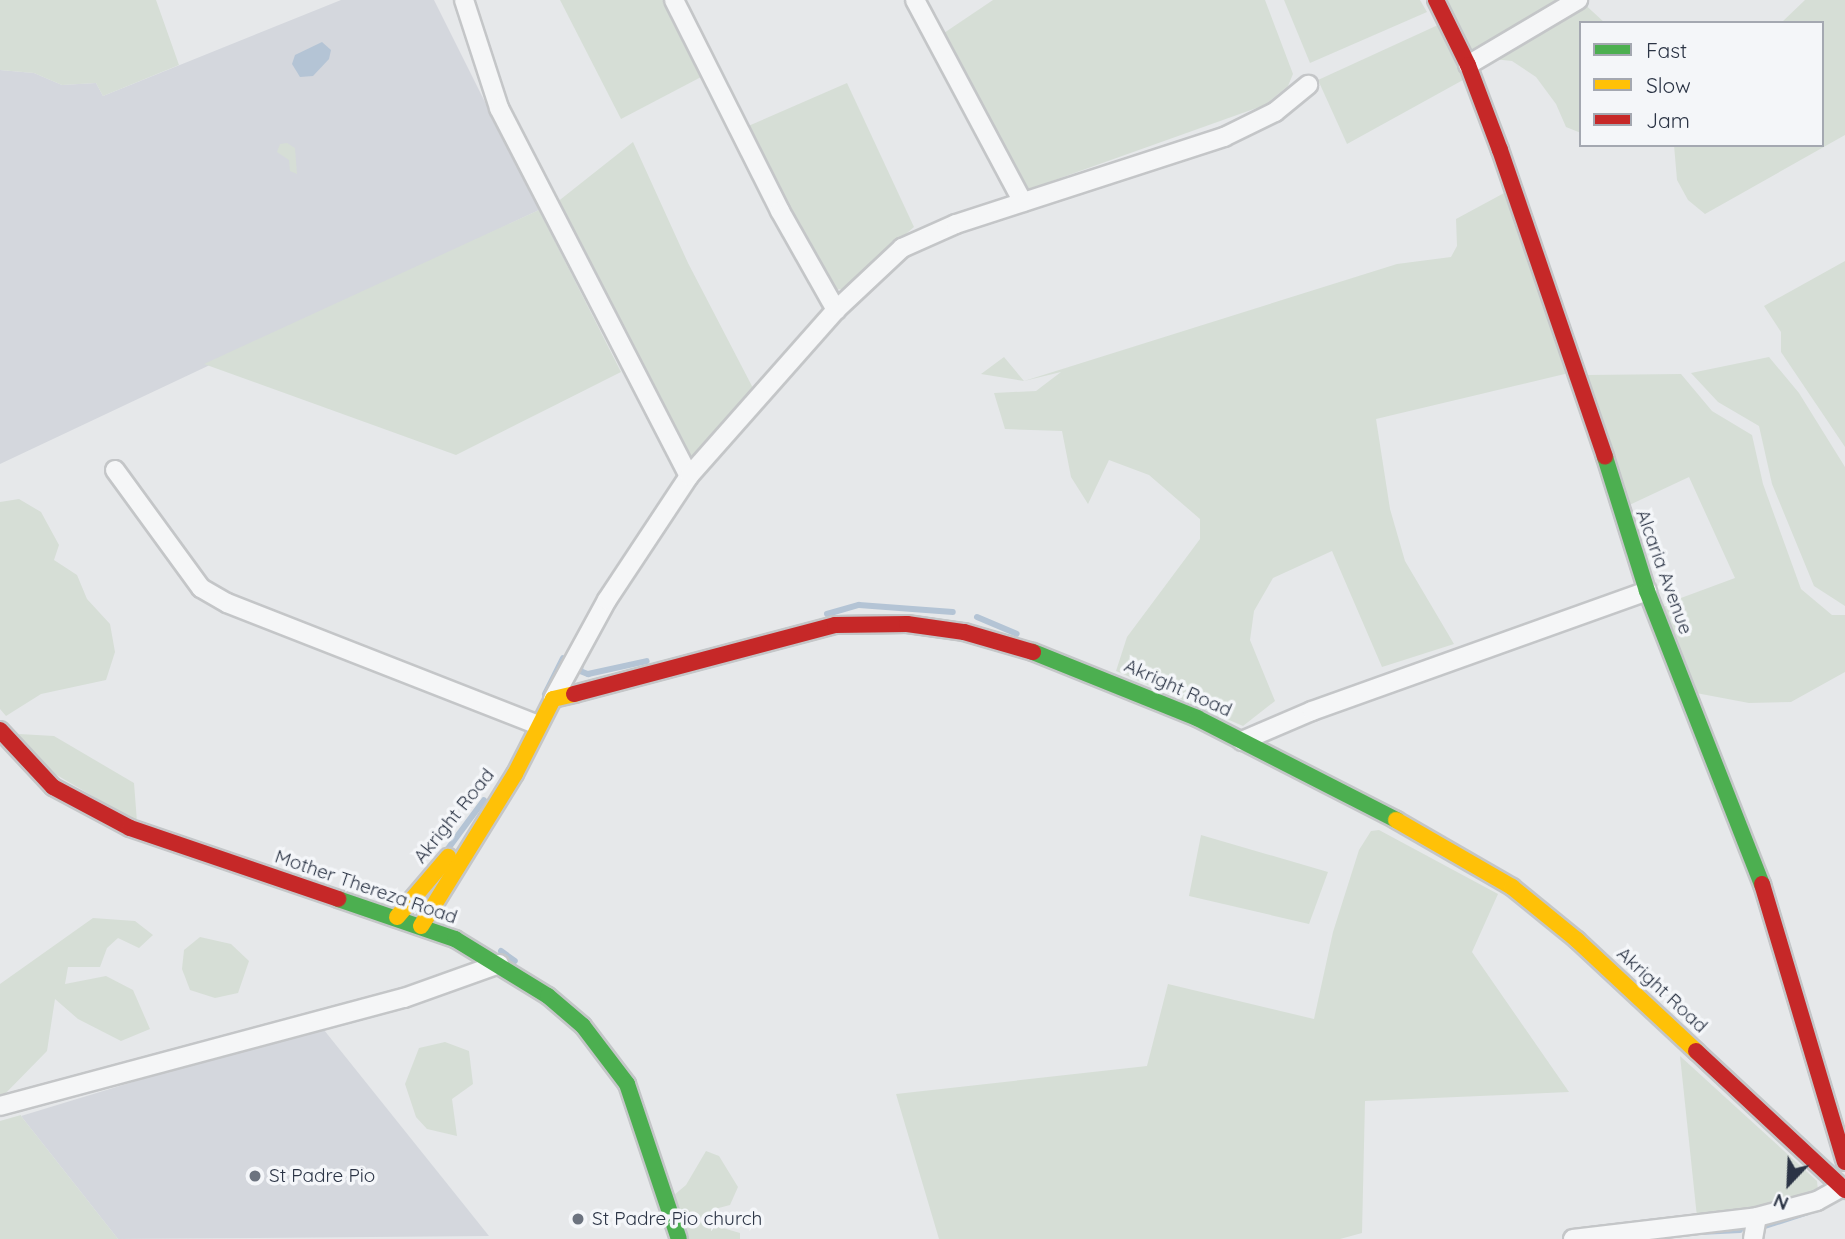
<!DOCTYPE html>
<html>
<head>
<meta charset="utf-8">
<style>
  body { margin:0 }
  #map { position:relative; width:1845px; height:1239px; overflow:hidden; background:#e6e8ea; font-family:Quicksand,sans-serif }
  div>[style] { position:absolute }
  .built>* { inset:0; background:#d4d7dd }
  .green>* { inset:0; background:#d6ded6 }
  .water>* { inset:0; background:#b4c4d5 }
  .stream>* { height:6px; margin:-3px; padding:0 3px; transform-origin:3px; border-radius:3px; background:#b4c4d5 }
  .roads { filter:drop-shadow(2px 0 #c4c6c8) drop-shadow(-2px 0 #c4c6c8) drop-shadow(0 2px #c4c6c8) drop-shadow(0 -2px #c4c6c8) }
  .street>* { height:18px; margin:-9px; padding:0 9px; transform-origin:9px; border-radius:9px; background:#f5f6f7 }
  .fast>* { height:16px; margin:-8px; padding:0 8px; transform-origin:8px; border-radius:8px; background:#4caf50 }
  .slow>* { height:16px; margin:-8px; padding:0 8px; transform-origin:8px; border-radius:8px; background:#ffc107 }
  .jam>* { height:16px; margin:-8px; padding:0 8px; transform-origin:8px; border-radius:8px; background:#c62828 }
  .dots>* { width:19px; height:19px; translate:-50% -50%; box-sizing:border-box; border:4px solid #f4f6f9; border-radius:50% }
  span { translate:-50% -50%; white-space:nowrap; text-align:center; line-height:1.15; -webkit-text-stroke:7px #f4f6f9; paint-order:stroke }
  .street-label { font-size:19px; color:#2b3445 }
  .poi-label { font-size:19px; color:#2b3445 }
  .left { translate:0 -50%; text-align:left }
  .legend { position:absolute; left:1579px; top:21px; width:245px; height:126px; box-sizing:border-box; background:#f4f6f9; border:2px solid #a4a8b1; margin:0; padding:9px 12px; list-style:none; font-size:21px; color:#2b3445 }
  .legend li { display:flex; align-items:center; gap:14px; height:35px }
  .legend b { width:35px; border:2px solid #a4a8b1 }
  .north { position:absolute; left:1754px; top:1148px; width:70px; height:70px; -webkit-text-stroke:5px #f4f6f9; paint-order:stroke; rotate:203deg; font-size:19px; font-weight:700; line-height:28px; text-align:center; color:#2b3445 }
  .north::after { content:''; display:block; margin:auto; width:24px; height:32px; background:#2b3445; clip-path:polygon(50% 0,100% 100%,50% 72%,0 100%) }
</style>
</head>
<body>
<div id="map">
  <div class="built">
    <i style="clip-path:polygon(341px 0,434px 0,539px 210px,0 464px,0 70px,34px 73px,62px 85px,96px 83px,103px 96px)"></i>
    <i style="clip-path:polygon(320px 1025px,489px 1236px,118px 1239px,21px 1116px)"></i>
  </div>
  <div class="green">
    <i style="clip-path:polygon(0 0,156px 0,179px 65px,103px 96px,96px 83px,62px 85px,34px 73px,0 70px)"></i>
    <i style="clip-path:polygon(560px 0,666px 0,703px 76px,621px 119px)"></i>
    <i style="clip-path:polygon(993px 0,1265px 0,1293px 74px,1288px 86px,1265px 105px,1024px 191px,944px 33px)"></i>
    <i style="clip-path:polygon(1284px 0,1420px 0,1427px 12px,1310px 63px)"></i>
    <i style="clip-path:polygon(1441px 0,1580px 0,1605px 23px,1581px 23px,1581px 133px,1566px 127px,1556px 104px,1536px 77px,1512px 61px,1474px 57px)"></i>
    <i style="clip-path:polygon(1805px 0,1845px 0,1845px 135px,1705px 214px,1688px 200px,1677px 180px,1674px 145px,1822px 145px,1822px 23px,1781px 23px)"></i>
    <i style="clip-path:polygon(1438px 25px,1463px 80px,1347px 144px,1318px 80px)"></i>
    <i style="clip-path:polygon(847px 83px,914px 227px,842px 289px,834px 290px,827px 285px,746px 127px)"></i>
    <i style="clip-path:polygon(633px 142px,688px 263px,754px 390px,699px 457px,691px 459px,556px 203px)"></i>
    <i style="clip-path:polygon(287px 143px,295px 148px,297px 174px,290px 171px,289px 160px,277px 152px,280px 144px)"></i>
    <i style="clip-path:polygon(1506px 192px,1569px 373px,1376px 419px,1390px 509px,1405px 561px,1454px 644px,1382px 667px,1332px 551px,1273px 578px,1254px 611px,1250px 640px,1275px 701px,1243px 726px,1116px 671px,1127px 637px,1200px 539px,1200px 519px,1149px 475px,1109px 460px,1088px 504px,1071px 477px,1062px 431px,1005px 429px,994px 393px,1036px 391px,1061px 372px,1024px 381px,981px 374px,1004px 357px,1024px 381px,1397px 264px,1451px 257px,1457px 246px,1456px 219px)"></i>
    <i style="clip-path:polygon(539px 210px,621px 372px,456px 455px,204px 364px)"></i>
    <i style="clip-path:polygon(1845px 261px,1845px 447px,1781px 352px,1781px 332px,1764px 306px)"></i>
    <i style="clip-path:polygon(1769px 357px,1799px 393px,1845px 467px,1845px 606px,1814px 586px,1772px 484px,1759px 426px,1718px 402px,1691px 373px)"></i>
    <i style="clip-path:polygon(1681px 374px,1712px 411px,1752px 435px,1763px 484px,1801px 589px,1832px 615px,1845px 615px,1845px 672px,1791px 702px,1749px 703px,1696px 693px,1662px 605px,1735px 578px,1689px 477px,1623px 508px,1586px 375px)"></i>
    <i style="clip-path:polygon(19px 499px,41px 512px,59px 545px,54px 560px,77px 575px,87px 599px,110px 624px,115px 652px,106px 680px,41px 694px,6px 716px,0 709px,0 502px)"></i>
    <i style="clip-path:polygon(19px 734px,54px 736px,134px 783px,137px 822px,31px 760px)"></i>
    <i style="clip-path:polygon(1379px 830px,1498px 894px,1472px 952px,1569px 1092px,1365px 1101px,1362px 1233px,1340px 1239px,939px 1239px,896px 1094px,1147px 1066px,1168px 984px,1314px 1019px,1333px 932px,1359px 850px,1371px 831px)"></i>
    <i style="clip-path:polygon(1201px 835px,1328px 872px,1309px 924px,1189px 896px)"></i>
    <i style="clip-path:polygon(93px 918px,135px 921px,153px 935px,139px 948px,118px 938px,107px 948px,100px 967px,68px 967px,65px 984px,106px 976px,133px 990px,150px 1029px,121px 1041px,78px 1019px,55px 999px,47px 1051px,0 1099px,0 984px)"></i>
    <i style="clip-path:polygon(200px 937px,231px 944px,249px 961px,238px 993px,215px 998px,190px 990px,182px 969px,184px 950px)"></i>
    <i style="clip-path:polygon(445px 1042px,469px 1051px,473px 1084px,452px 1099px,457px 1136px,427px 1129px,416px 1117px,405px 1084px,419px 1048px)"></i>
    <i style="clip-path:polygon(1680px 1056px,1817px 1181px,1818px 1190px,1812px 1196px,1747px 1214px,1697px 1217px)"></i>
    <i style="clip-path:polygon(21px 1115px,21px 1116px,118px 1239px,0 1239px,0 1121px)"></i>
    <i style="clip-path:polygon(706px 1151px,719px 1156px,738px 1187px,730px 1205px,711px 1210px,709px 1224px,740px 1233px,740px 1239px,677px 1239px,661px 1206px,686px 1185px)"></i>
  </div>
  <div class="water">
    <i style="clip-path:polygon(322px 42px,331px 50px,329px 59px,313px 76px,300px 77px,292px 64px,295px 55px)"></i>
  </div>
  <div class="stream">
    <i style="left:827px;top:614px;width:33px;rotate:-16deg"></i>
    <i style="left:859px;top:605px;width:94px;rotate:4.3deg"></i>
    <i style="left:977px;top:617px;width:43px;rotate:23deg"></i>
    <i style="left:581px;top:660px;width:11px;rotate:95deg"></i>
    <i style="left:580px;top:671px;width:9px;rotate:21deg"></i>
    <i style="left:588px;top:674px;width:60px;rotate:-12.4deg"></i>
    <i style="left:545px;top:694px;width:40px;rotate:-63.4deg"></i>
    <i style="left:447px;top:850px;width:62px;rotate:-53.5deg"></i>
    <i style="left:501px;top:951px;width:17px;rotate:36deg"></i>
    <i style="left:1765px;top:1226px;width:45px;rotate:-18deg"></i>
    <i style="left:1700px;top:1232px;width:40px;rotate:-2.9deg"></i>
  </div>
  <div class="roads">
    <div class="street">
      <i style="left:464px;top:0;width:114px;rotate:72deg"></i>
      <i style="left:499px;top:108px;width:414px;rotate:62.7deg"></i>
      <i style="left:674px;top:0;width:236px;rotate:63.3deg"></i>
      <i style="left:780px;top:211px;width:114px;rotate:60.5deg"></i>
      <i style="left:915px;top:0;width:229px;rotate:61.9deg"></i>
      <i style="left:1468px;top:65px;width:128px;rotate:-30.6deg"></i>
      <i style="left:115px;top:470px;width:146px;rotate:53.9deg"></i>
      <i style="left:201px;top:588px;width:30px;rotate:30deg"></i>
      <i style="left:227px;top:603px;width:334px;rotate:21.4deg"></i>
      <i style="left:553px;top:699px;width:113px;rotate:-61.4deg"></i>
      <i style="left:607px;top:600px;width:149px;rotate:-56.5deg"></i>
      <i style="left:689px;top:476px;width:222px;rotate:-48.5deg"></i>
      <i style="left:836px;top:310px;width:91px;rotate:-43.2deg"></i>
      <i style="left:902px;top:248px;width:59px;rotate:-24deg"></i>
      <i style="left:956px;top:224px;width:282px;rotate:-18deg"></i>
      <i style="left:1224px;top:137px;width:57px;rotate:-26.1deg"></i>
      <i style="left:1275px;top:112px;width:43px;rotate:-39.3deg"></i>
      <i style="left:1242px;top:741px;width:76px;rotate:-23.2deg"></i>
      <i style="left:1312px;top:711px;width:356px;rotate:-19.7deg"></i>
      <i style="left:0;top:1106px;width:418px;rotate:-15deg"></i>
      <i style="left:404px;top:998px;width:101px;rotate:-19.7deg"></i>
      <i style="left:1573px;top:1239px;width:185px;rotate:-6.8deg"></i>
      <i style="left:1757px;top:1217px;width:62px;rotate:-14.9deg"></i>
      <i style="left:1817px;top:1201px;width:29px;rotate:-29deg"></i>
      <i style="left:1753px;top:1239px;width:22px;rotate:-80deg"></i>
    </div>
    <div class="fast">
      <i style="left:1605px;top:457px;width:140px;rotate:72.6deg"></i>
      <i style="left:1647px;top:591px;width:315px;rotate:68.6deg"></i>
      <i style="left:1033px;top:652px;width:177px;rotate:21.9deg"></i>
      <i style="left:1197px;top:718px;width:224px;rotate:27.1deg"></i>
      <i style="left:338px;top:899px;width:124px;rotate:18.9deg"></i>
      <i style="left:455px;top:939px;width:109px;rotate:31.5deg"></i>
      <i style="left:548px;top:996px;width:46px;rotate:40.6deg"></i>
      <i style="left:583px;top:1026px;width:73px;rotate:52.8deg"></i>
      <i style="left:627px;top:1084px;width:163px;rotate:71.5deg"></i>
    </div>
    <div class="slow">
      <i style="left:1396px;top:820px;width:134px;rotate:30deg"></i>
      <i style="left:1512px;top:887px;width:84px;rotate:39.2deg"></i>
      <i style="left:1577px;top:940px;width:163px;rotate:43deg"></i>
      <i style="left:397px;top:917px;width:79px;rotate:-49.6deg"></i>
      <i style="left:421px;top:926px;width:179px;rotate:-58.3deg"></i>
      <i style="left:515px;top:774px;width:84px;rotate:-63.1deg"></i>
      <i style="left:553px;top:699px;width:22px;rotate:-13deg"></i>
    </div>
    <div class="jam">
      <i style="left:1436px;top:0;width:72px;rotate:63.8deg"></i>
      <i style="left:1468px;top:65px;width:91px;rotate:69.4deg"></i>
      <i style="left:1500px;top:150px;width:324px;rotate:71.1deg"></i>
      <i style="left:574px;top:694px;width:270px;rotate:-14.8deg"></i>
      <i style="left:835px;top:625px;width:72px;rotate:-0.8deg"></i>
      <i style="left:907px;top:624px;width:58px;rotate:8deg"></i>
      <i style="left:964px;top:632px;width:72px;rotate:16.2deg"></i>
      <i style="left:0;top:730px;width:78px;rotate:47.1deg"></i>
      <i style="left:53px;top:787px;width:87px;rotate:28deg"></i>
      <i style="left:130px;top:828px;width:220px;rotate:18.8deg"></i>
      <i style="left:1762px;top:884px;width:290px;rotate:73.4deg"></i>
      <i style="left:1696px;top:1051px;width:204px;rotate:43deg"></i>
    </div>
  </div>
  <div class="dots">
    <i style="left:255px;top:1176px;background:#6c737f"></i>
    <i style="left:578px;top:1219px;background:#6c737f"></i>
  </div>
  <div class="street-label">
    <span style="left:1664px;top:572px;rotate:70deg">Alcaria Avenue</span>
    <span style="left:1178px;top:688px;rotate:24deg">Akright Road</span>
    <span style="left:454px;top:816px;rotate:-51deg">Akright Road</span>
    <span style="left:366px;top:887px;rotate:19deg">Mother Thereza Road</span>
    <span style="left:1662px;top:990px;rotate:43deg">Akright Road</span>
  </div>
  <div class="poi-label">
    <span class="left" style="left:269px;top:1176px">St Padre Pio</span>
    <span class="left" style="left:592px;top:1219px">St Padre Pio church</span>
  </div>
  <ul class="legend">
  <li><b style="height:9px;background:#4caf50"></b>Fast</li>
  <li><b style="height:9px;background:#ffc107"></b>Slow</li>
  <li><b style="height:9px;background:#c62828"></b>Jam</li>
  </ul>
  <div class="north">N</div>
</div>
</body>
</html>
